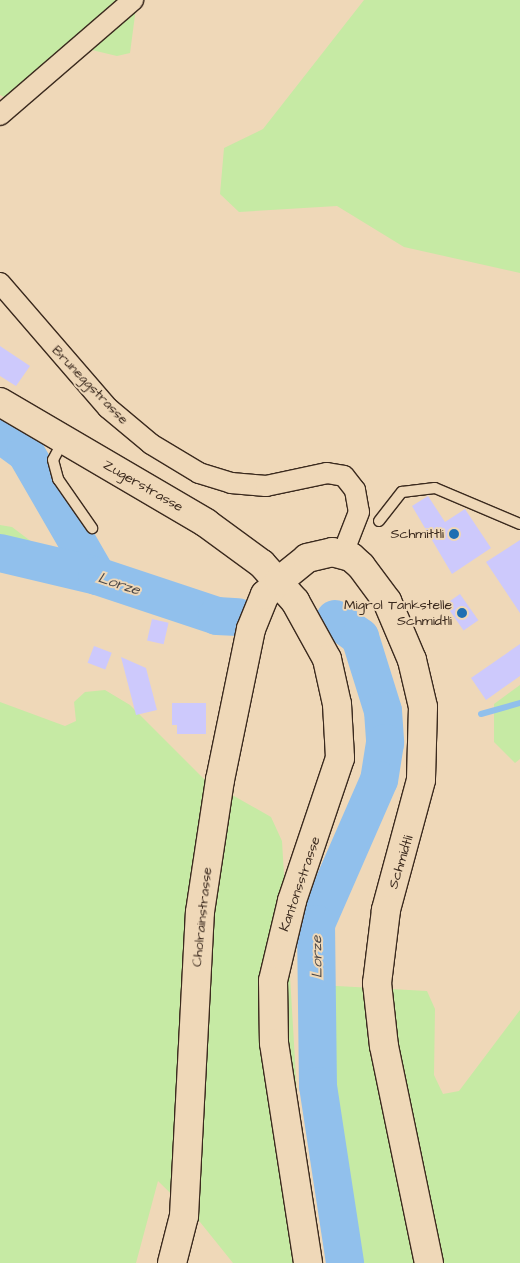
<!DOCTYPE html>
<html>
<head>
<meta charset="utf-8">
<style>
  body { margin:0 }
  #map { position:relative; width:520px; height:1263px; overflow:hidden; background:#efd8b8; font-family:"Architects Daughter",sans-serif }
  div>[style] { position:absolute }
  .green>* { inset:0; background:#c6eaa4 }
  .stream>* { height:6px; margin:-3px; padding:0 3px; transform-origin:3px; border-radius:3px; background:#91c0ec }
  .river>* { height:38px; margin:-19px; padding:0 19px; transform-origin:19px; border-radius:19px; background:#91c0ec }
  .building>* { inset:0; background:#cdc9fc; transform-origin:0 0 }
  .roads { filter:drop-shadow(1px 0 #3b2a1e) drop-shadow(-1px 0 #3b2a1e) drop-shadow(0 1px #3b2a1e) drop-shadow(0 -1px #3b2a1e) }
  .lane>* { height:10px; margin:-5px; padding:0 5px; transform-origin:5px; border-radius:5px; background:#efd8b8 }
  .street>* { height:20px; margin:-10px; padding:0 10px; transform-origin:10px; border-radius:10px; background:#efd8b8 }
  .secondary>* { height:28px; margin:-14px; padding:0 14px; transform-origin:14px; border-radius:14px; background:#efd8b8 }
  .dots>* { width:14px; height:14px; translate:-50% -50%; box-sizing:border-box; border:2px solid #efd8b8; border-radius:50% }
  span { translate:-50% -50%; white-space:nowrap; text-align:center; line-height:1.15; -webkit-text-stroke:4px #efd8b8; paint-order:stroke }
  .street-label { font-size:14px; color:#3b2a1e }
  .poi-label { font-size:14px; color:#3b2a1e }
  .right { translate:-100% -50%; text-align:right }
  .water-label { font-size:15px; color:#4c4847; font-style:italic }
</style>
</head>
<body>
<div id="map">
  <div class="green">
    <i style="clip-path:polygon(0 0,137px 0,130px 53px,117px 56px,75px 46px,9px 99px,0 95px)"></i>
    <i style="clip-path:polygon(364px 0,520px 0,520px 273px,404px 247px,337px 206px,239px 212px,220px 194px,224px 148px,263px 129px)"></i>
    <i style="clip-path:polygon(0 525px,12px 527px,93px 588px,0 572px)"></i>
    <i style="clip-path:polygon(520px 685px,520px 759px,515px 763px,494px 742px,494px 704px)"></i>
    <i style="clip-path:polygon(105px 690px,130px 705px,204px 779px,271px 817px,282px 841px,307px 1263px,233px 1263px,200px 1222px,158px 1181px,136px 1263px,0 1263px,0 702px,65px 726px,76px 721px,74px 702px,85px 692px)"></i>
    <i style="clip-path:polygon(319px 985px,427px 991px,435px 1009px,434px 1075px,443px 1094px,459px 1091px,520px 1010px,520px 1263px,350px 1263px)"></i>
  </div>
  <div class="stream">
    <i style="left:481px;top:714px;width:41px;rotate:-15.8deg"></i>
  </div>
  <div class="river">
    <i style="left:0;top:434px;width:32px;rotate:36deg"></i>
    <i style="left:26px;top:453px;width:142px;rotate:60deg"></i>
    <i style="left:0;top:553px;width:100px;rotate:13.3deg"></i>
    <i style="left:97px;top:576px;width:126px;rotate:18.4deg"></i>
    <i style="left:217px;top:616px;width:21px;rotate:3deg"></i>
    <i style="left:335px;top:619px;width:31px;rotate:36deg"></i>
    <i style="left:360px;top:637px;width:77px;rotate:72.7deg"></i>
    <i style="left:383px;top:711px;width:32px;rotate:86deg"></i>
    <i style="left:385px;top:743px;width:37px;rotate:99deg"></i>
    <i style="left:379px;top:780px;width:157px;rotate:113.6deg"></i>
    <i style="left:316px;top:924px;width:162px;rotate:89.3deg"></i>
    <i style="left:318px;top:1086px;width:179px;rotate:81.3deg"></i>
  </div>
  <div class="building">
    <i style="clip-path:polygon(0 346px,30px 366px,16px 386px,0 376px)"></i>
    <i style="clip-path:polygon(428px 496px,445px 522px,465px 509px,491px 548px,452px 574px,412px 506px)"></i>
    <i style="clip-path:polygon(520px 540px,520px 613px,486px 562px)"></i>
    <i style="left:460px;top:594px;width:32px;height:18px;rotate:55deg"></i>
    <i style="left:152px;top:619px;width:17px;height:22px;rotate:13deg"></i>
    <i style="clip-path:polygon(520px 644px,520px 676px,486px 700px,471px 678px)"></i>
    <i style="left:94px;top:646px;width:19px;height:18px;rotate:21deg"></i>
    <i style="clip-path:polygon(121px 657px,146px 668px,157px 710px,136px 715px)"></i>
    <i style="clip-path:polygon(172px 703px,206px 703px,206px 734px,177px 734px,177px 725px,172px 725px)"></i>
  </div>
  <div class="roads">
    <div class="lane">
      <i style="left:63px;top:441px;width:21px;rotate:118deg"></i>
      <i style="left:53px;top:460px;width:20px;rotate:75deg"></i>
      <i style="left:58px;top:479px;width:60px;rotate:55.2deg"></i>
      <i style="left:379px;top:521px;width:37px;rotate:-52deg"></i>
      <i style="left:402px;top:492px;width:33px;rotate:-7deg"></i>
      <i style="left:435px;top:488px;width:92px;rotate:23deg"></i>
    </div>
    <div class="street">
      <i style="left:0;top:115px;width:176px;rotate:-40.8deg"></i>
      <i style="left:0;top:283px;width:165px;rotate:49.2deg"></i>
      <i style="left:108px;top:408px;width:56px;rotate:39.9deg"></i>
      <i style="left:151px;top:444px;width:56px;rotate:31.1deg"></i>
      <i style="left:199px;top:473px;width:34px;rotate:17deg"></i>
      <i style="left:231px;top:483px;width:35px;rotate:5deg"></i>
      <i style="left:266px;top:486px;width:62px;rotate:-12deg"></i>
      <i style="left:327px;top:473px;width:17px;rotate:10deg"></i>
      <i style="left:344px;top:476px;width:18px;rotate:52deg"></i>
      <i style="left:355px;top:490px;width:22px;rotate:80deg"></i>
      <i style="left:359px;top:512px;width:44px;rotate:111.3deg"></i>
    </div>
    <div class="secondary">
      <i style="left:0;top:402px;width:239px;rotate:30.4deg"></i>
      <i style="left:206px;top:523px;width:69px;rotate:36.2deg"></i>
      <i style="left:262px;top:564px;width:50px;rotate:48.3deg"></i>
      <i style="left:295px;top:601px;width:66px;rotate:61.1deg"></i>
      <i style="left:327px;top:659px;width:46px;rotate:77.5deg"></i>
      <i style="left:337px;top:704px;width:54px;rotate:86.8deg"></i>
      <i style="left:340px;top:758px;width:151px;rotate:108.6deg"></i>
      <i style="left:292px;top:901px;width:82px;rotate:103.4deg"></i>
      <i style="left:273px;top:981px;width:62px;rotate:89.1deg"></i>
      <i style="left:274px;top:1043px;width:223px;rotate:81.2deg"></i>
      <i style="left:172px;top:1263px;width:49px;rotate:-75.7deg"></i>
      <i style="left:184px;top:1216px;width:304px;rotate:-87deg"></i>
      <i style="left:200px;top:912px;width:134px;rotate:-81.4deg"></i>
      <i style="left:220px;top:780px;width:154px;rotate:-78.4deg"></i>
      <i style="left:251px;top:629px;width:37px;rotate:-68deg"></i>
      <i style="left:265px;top:595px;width:20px;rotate:-45deg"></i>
      <i style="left:279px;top:581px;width:36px;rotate:-39deg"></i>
      <i style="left:307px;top:558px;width:26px;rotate:-13deg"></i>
      <i style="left:332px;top:552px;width:20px;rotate:15deg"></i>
      <i style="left:351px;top:557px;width:13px;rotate:42deg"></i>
      <i style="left:361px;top:566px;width:44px;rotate:53.4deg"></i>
      <i style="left:387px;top:601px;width:64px;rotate:67deg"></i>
      <i style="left:412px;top:660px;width:48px;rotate:76.8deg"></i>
      <i style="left:423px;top:707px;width:73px;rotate:91.6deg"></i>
      <i style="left:421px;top:780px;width:135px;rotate:105.1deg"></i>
      <i style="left:386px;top:910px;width:74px;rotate:97deg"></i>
      <i style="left:377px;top:983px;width:63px;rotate:83.7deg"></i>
      <i style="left:384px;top:1046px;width:222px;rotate:78.3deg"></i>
    </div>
  </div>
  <div class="dots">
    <i style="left:454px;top:534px;background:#1f6fb2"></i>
    <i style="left:462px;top:613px;background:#1f6fb2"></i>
  </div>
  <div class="street-label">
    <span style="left:90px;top:385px;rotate:46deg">Bruneggstrasse</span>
    <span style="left:143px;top:486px;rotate:30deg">Zugerstrasse</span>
    <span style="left:401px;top:862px;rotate:-73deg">Schmidtli</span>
    <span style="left:300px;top:884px;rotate:-71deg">Kantonsstrasse</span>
    <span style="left:202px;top:917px;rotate:-84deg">Cholrainstrasse</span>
  </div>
  <div class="poi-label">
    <span class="right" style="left:444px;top:534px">Schmittli</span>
    <span class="right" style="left:452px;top:613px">Migrol Tankstelle<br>Schmidtli</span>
  </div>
  <div class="water-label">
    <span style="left:119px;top:584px;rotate:18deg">Lorze</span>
    <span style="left:317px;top:957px;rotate:-91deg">Lorze</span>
  </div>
</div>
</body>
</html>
